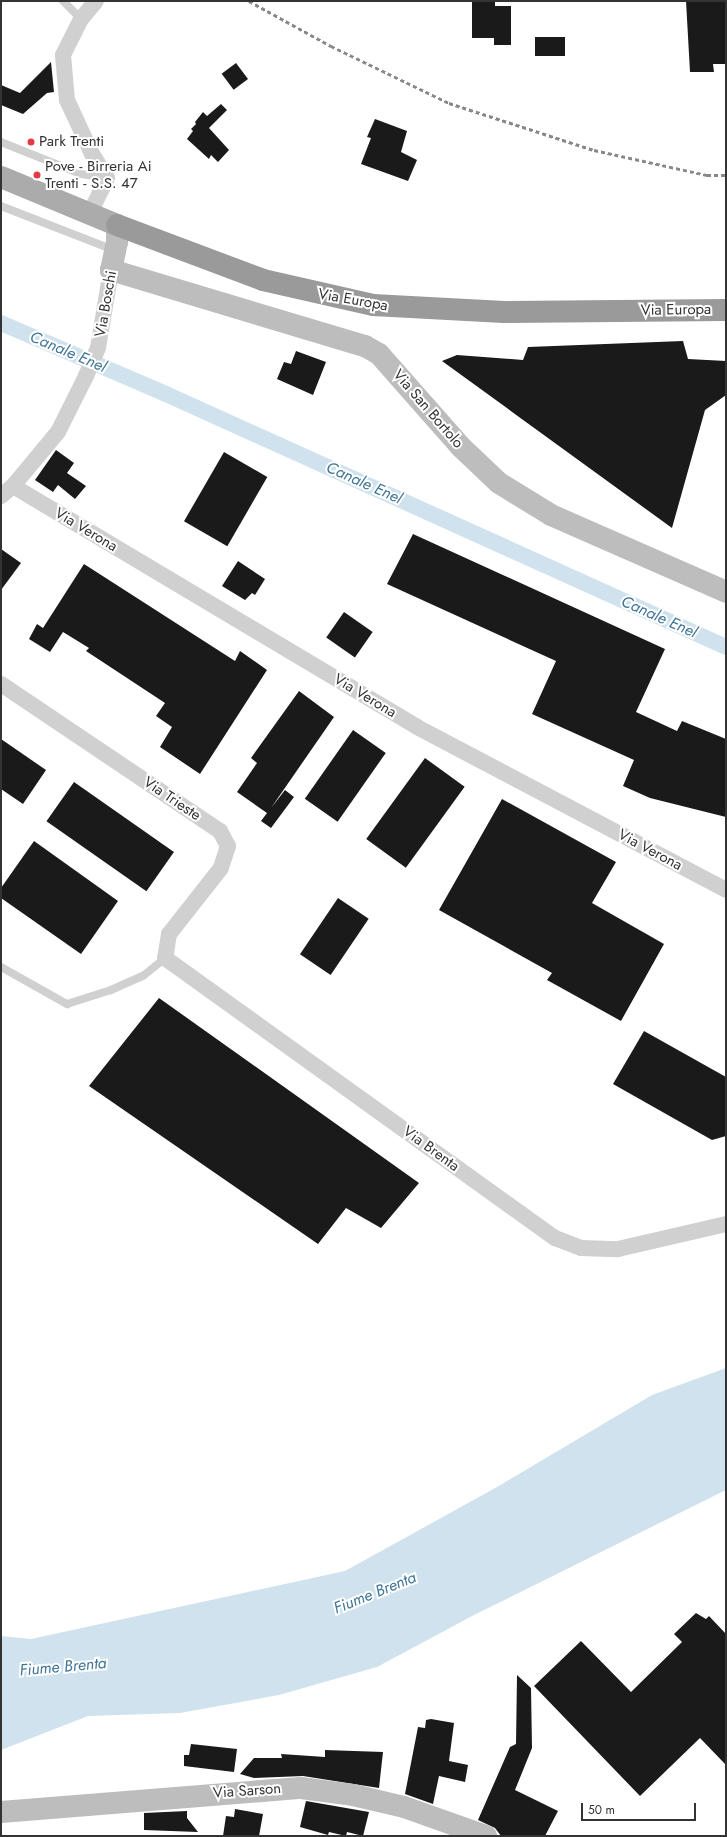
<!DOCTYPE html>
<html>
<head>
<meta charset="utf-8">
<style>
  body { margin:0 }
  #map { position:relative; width:727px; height:1837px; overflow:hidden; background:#fff; font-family:Jost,sans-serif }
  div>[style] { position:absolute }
  .water>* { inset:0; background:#cfe2ee }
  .canal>* { height:16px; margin:-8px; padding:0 8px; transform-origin:8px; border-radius:8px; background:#cfe2ee }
  .building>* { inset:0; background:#1a1a1a; transform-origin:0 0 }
  .lane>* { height:8px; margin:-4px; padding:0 4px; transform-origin:4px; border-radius:4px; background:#d0d0d0 }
  .street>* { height:16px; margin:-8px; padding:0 8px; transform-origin:8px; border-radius:8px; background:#d0d0d0 }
  .secondary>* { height:22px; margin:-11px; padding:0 11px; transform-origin:11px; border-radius:11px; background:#bdbdbd }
  .primary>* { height:22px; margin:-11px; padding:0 11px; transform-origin:11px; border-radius:11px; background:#ababab }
  .highway>* { height:22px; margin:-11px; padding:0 11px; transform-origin:11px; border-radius:11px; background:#9a9a9a }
  .rail>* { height:3px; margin-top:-1.5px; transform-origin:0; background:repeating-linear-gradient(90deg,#888 0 4px,transparent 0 7px) }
  .dots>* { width:11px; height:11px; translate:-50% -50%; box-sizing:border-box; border:2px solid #fff; border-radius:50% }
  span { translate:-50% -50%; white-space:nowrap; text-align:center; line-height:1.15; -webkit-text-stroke:4px #fff; paint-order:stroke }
  .poi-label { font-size:15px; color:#333 }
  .left { translate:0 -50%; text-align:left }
  .street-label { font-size:15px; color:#333 }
  .water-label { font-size:16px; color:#3f7597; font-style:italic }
  .frame { position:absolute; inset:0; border:2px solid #333; pointer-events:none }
  .scale { position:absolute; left:581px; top:1803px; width:115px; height:18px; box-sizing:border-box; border:2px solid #333; border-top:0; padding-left:5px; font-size:12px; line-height:14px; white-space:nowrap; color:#333; -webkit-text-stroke:3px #fff; paint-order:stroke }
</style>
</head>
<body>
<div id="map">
  <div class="water">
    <i style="clip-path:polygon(726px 1368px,726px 1490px,474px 1615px,377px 1667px,279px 1695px,180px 1713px,88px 1716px,1px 1750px,1px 1636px,31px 1639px,345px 1571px,497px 1487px,652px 1395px)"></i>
  </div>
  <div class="canal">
    <i style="left:1px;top:323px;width:180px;rotate:23.3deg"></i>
    <i style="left:166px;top:394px;width:614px;rotate:24.31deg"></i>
  </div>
  <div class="building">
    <i style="clip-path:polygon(472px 1px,495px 1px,495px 6px,511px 6px,511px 45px,494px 45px,494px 38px,472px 38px)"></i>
    <i style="clip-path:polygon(686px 1px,726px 1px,726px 64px,713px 64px,714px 72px,690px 72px)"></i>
    <i style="left:565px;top:37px;width:19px;height:30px;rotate:90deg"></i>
    <i style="clip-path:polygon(51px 62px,54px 92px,47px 93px,23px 114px,1px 105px,1px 85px,20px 93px)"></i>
    <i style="left:236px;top:63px;width:20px;height:18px;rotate:53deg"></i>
    <i style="clip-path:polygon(221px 104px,227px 110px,209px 128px,229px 150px,218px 162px,211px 155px,209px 159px,187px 139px,193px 131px,191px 129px,196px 124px,195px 122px,203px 112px,207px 116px)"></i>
    <i style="clip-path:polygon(375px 119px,407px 131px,401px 152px,417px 160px,408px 181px,361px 164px,371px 138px,367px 137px)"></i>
    <i style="clip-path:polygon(683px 341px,688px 359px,726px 361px,726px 395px,705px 410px,672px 528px,442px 361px,457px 355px,523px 360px,528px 347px)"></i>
    <i style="clip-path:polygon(296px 351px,326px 362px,313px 395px,277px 379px,284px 362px,291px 364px)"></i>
    <i style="clip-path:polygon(56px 450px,74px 463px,67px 473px,86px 486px,75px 499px,58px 485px,53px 492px,35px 480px)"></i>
    <i style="left:224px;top:452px;width:50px;height:80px;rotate:30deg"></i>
    <i style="clip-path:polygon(413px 534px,665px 649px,636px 712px,677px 731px,682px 721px,726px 739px,726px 817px,650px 798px,623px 786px,634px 760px,532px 714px,556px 661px,387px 584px)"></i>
    <i style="clip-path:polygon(1px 549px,21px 563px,1px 590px)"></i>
    <i style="clip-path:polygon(238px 561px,265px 579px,255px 595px,252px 593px,245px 600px,222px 586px)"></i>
    <i style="clip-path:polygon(84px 564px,235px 661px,240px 651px,267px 670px,200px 774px,160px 747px,172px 727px,156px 716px,165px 703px,86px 651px,89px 648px,63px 632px,50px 652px,29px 639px,37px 624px,43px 628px)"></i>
    <i style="left:344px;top:612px;width:35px;height:31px;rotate:35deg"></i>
    <i style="clip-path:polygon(299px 691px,334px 717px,271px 808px,285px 790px,294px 797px,271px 828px,261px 821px,267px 813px,237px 792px,257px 763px,251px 758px)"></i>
    <i style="left:353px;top:730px;width:40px;height:84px;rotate:35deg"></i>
    <i style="clip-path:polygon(1px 739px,46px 770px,23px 804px,1px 789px)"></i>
    <i style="left:425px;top:758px;width:49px;height:100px;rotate:36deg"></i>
    <i style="left:74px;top:782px;width:122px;height:48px;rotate:35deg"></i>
    <i style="clip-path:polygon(502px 799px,616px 862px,592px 903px,664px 944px,621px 1021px,547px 980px,552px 973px,439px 910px)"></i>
    <i style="clip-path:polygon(34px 841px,118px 901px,81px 954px,1px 898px,1px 888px)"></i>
    <i style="left:338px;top:898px;width:37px;height:68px;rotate:34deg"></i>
    <i style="clip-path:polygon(159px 998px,419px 1183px,381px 1228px,346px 1208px,318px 1244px,89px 1086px)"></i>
    <i style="clip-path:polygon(644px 1031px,726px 1077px,726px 1136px,712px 1140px,613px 1084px)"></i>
    <i style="clip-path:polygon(696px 1613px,706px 1619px,709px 1616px,726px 1634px,726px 1765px,700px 1738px,640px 1796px,534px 1686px,581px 1641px,631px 1692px,682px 1642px,674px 1634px)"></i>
    <i style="clip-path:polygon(517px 1675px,531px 1688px,532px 1748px,515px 1790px,558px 1811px,545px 1836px,501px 1836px,495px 1828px,478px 1820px,510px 1747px,516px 1744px)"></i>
    <i style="clip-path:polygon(431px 1719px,454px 1723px,449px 1761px,468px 1765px,465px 1782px,439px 1776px,433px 1804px,405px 1794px,418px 1727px,425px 1728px,426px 1720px)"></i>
    <i style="clip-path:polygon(191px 1744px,237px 1749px,234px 1772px,184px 1766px,184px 1755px,189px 1755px)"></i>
    <i style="clip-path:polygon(325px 1750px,383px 1752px,379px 1788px,303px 1776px,254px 1778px,240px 1774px,254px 1758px,282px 1758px,281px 1754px,325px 1757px)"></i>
    <i style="clip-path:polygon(306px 1801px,369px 1812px,363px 1836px,347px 1832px,346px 1836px,329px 1832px,328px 1835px,300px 1827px)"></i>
    <i style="clip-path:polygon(235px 1809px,263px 1814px,259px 1836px,223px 1836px,226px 1816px,234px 1817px)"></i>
    <i style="clip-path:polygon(187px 1811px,187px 1818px,198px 1832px,144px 1830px,144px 1813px)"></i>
  </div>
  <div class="lane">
    <i style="left:63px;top:1px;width:25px;rotate:45deg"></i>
    <i style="left:1px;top:142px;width:86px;rotate:21.8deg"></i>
    <i style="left:81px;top:174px;width:25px;rotate:9deg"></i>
    <i style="left:1px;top:206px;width:121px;rotate:21.3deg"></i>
    <i style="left:1px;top:967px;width:76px;rotate:29.3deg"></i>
    <i style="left:67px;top:1004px;width:46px;rotate:-17.7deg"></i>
    <i style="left:111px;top:990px;width:35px;rotate:-24deg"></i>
    <i style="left:143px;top:976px;width:28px;rotate:-39deg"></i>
  </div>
  <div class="street">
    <i style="left:90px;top:213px;width:39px;rotate:-64deg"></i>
    <i style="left:107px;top:178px;width:28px;rotate:-122deg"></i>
    <i style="left:92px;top:154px;width:60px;rotate:-114.8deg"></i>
    <i style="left:67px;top:100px;width:45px;rotate:-95.1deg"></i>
    <i style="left:63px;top:55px;width:40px;rotate:-63.4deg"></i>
    <i style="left:81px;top:19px;width:23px;rotate:-50deg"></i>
    <i style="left:13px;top:486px;width:470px;rotate:30.8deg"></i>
    <i style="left:417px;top:727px;width:349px;rotate:27.8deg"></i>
    <i style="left:1px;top:496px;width:16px;rotate:-40deg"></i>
    <i style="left:13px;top:486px;width:70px;rotate:-50.2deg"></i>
    <i style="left:58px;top:432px;width:63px;rotate:-63.4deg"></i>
    <i style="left:86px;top:376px;width:30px;rotate:-67deg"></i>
    <i style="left:98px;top:348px;width:79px;rotate:-80.5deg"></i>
    <i style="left:1px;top:684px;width:264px;rotate:33.9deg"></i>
    <i style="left:220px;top:831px;width:17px;rotate:62deg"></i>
    <i style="left:228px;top:846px;width:23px;rotate:108deg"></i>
    <i style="left:221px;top:868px;width:84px;rotate:128.2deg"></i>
    <i style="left:169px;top:934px;width:24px;rotate:99deg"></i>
    <i style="left:165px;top:958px;width:480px;rotate:35.7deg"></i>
    <i style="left:555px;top:1238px;width:28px;rotate:21deg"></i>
    <i style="left:581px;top:1248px;width:37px;rotate:2deg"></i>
    <i style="left:618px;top:1249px;width:111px;rotate:-13deg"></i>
  </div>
  <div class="secondary">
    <i style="left:117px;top:225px;width:17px;rotate:90deg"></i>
    <i style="left:117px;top:242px;width:29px;rotate:102deg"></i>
    <i style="left:111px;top:270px;width:265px;rotate:16.7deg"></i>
    <i style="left:365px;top:346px;width:16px;rotate:30deg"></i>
    <i style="left:379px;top:354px;width:124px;rotate:48.6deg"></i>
    <i style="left:461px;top:447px;width:52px;rotate:43.5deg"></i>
    <i style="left:499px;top:483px;width:61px;rotate:31.6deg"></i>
    <i style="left:551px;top:515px;width:191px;rotate:23.7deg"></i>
    <i style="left:1px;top:1812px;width:301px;rotate:-4.6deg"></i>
    <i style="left:301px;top:1788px;width:52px;rotate:7.7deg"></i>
    <i style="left:353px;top:1795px;width:52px;rotate:13.2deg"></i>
    <i style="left:404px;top:1807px;width:87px;rotate:19.5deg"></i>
  </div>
  <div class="primary">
    <i style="left:1px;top:177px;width:126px;rotate:22.5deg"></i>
  </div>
  <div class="highway">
    <i style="left:117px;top:225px;width:156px;rotate:20.6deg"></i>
    <i style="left:263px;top:280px;width:113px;rotate:12.8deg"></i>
    <i style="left:373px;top:305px;width:131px;rotate:3.1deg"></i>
    <i style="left:504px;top:312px;width:222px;rotate:-0.5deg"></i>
  </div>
  <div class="rail">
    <i style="left:249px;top:1px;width:94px;rotate:28.8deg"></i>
    <i style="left:331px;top:46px;width:131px;rotate:25.8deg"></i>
    <i style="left:449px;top:103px;width:152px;rotate:18deg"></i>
    <i style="left:594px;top:150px;width:116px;rotate:12.5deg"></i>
    <i style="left:707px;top:175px;width:19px"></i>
  </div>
  <div class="dots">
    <i style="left:31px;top:142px;background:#e63946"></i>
    <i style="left:37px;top:175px;background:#e63946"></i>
  </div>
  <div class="poi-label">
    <span class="left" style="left:39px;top:142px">Park Trenti</span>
    <span class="left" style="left:45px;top:175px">Pove - Birreria Ai<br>Trenti - S.S. 47</span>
  </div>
  <div class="street-label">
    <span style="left:353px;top:300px;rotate:10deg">Via Europa</span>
    <span style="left:106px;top:304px;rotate:-80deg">Via Boschi</span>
    <span style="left:676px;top:310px;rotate:-1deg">Via Europa</span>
    <span style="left:428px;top:409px;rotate:49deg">Via San Bortolo</span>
    <span style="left:86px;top:530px;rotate:31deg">Via Verona</span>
    <span style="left:365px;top:696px;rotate:31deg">Via Verona</span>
    <span style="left:172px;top:799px;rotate:34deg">Via Trieste</span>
    <span style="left:650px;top:850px;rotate:28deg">Via Verona</span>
    <span style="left:431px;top:1149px;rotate:36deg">Via Brenta</span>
    <span style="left:247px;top:1791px;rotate:-4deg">Via Sarson</span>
  </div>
  <div class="water-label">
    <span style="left:68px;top:352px;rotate:23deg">Canale Enel</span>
    <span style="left:364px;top:483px;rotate:24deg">Canale Enel</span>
    <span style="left:659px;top:617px;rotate:24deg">Canale Enel</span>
    <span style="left:375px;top:1593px;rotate:-22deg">Fiume Brenta</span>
    <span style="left:63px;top:1667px;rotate:-5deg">Fiume Brenta</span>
  </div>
  <div class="frame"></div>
  <div class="scale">50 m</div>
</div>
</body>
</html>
